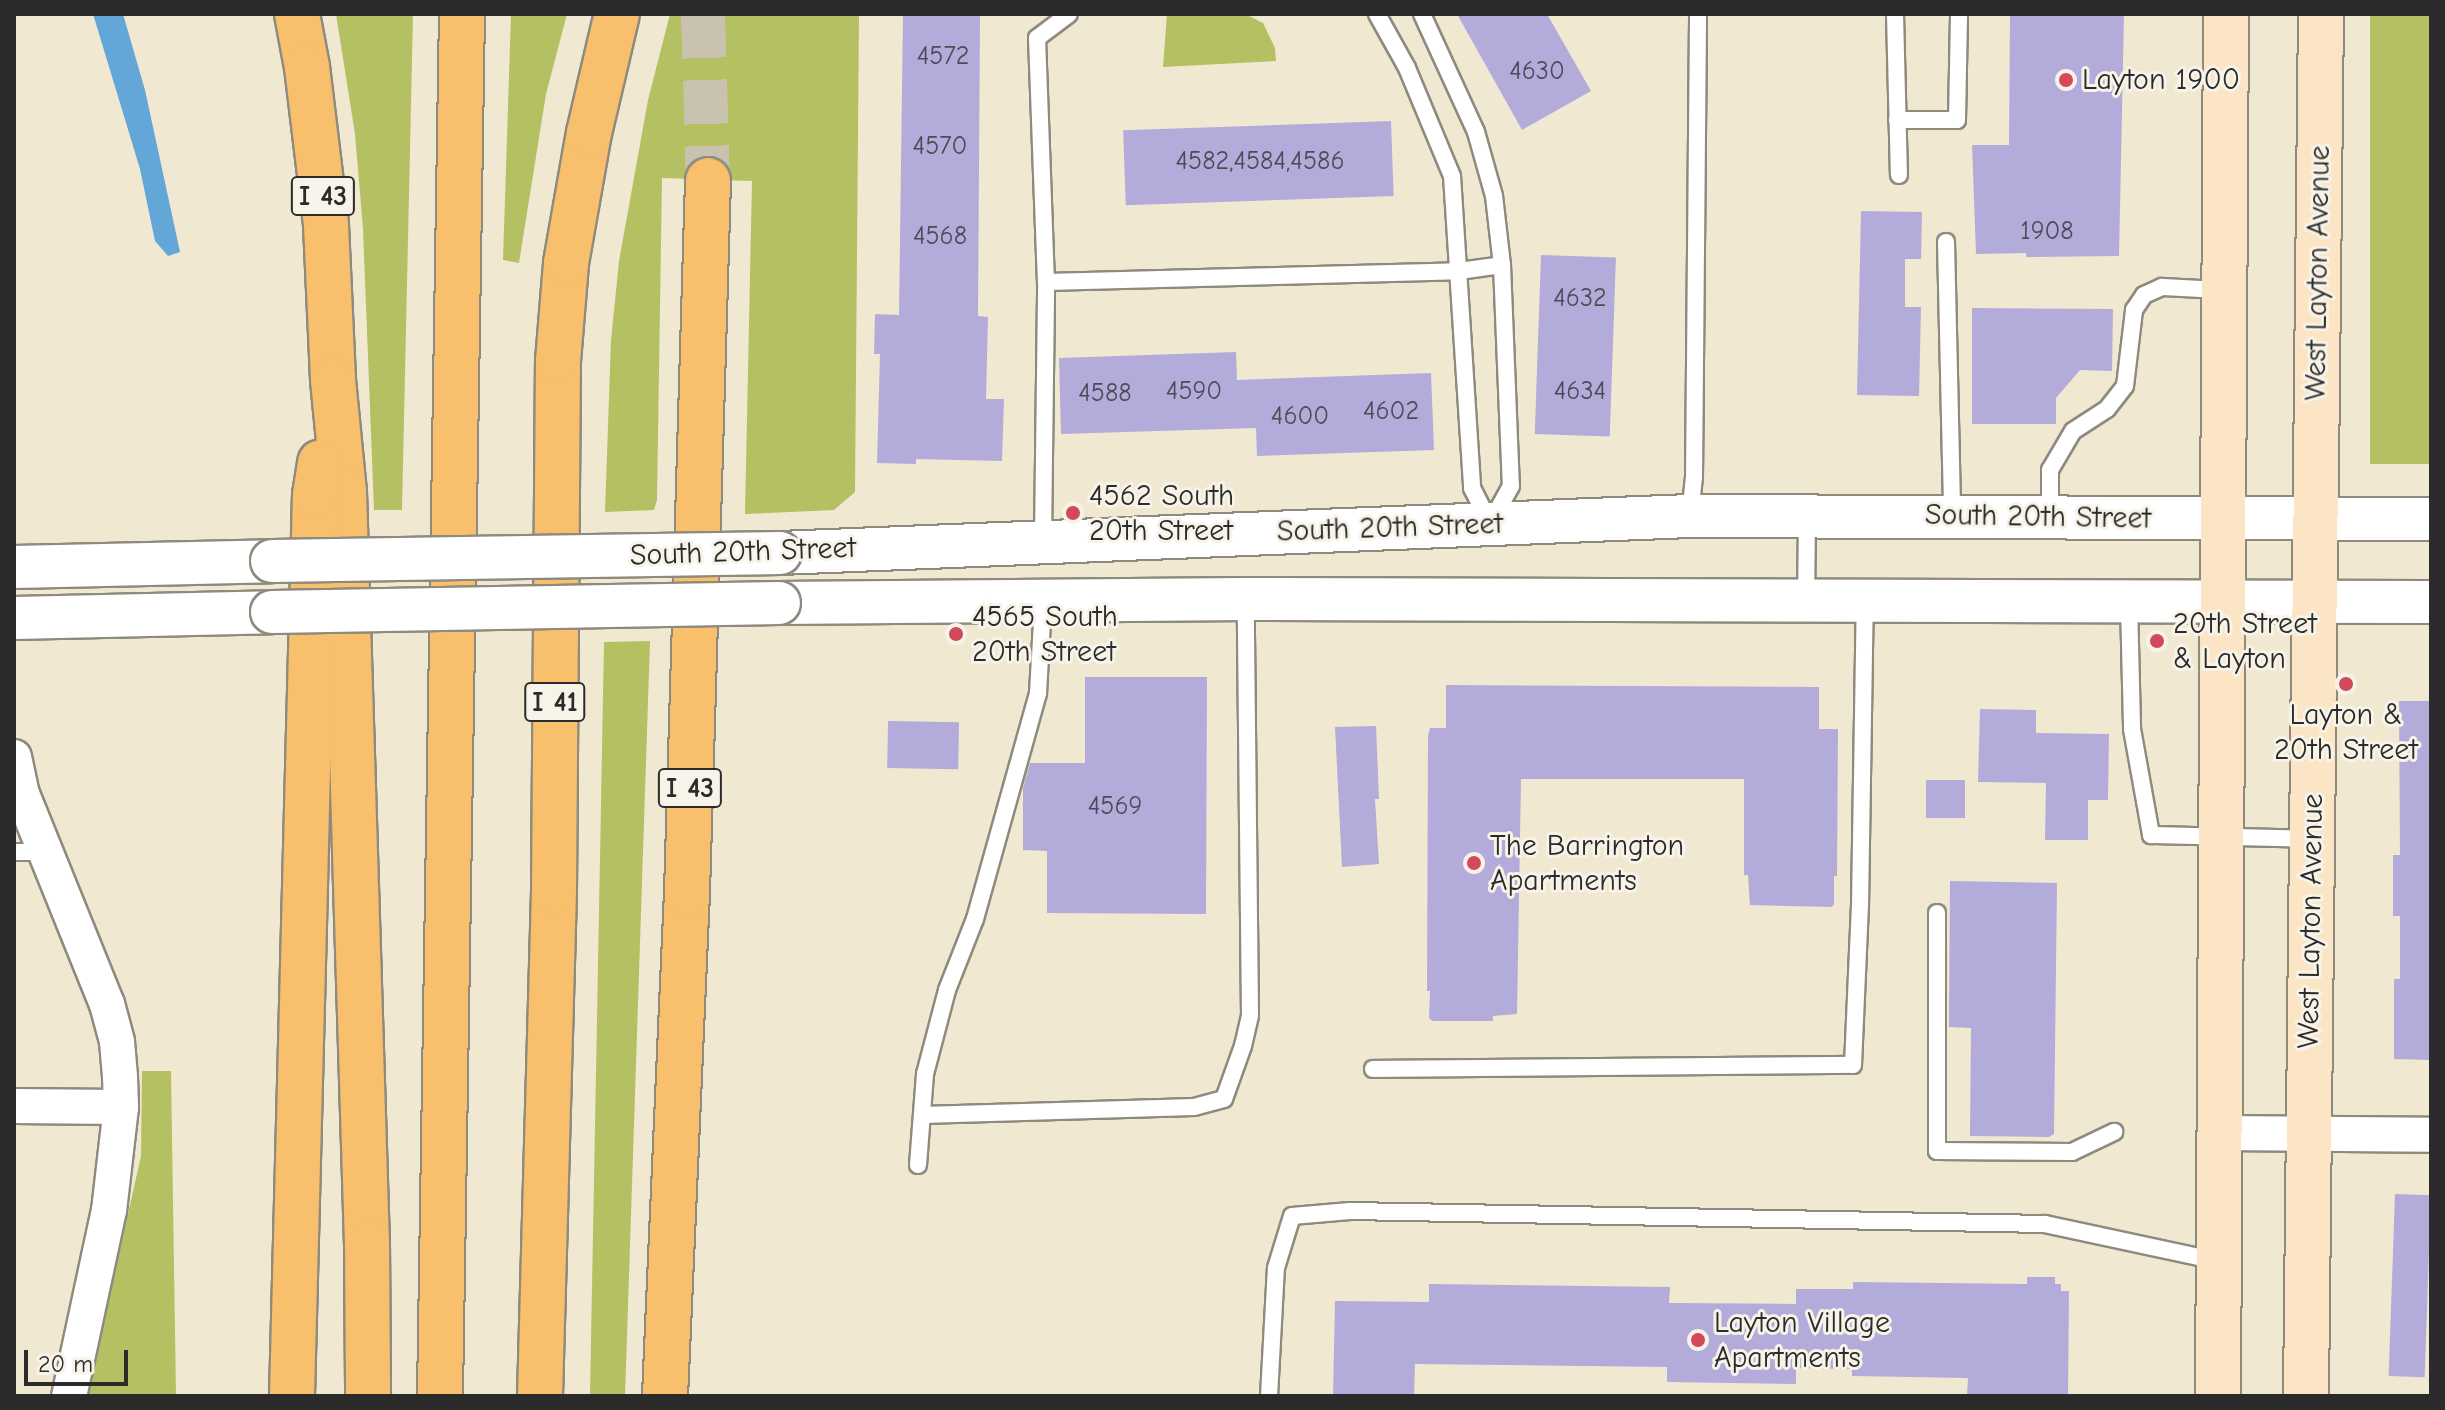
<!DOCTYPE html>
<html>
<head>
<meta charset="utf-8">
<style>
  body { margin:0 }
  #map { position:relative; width:2445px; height:1410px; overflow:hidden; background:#f0e8d0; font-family:"Comic Neue",sans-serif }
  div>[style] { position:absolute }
  .green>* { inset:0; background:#b4c062; transform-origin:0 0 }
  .water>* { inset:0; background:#63a7d8 }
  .building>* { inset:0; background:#b3abda; transform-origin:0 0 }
  .motorway-tunnel>* { height:44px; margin-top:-22px; transform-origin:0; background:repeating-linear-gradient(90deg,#c9c2af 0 44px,transparent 0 66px) }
  .roads { filter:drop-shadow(2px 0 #8e8a7e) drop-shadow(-2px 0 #8e8a7e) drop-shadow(0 2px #8e8a7e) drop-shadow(0 -2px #8e8a7e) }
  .service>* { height:16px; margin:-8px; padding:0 8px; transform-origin:8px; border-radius:8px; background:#fff }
  .minor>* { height:34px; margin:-17px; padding:0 17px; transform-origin:17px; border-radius:17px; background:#fff }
  .tertiary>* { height:42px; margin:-21px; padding:0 21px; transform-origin:21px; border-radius:21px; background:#fff }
  .secondary>* { height:44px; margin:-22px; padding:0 22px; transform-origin:22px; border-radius:22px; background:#fce5c4 }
  .motorway>* { height:44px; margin:-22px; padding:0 22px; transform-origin:22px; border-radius:22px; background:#f8bf6c }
  .bridges { filter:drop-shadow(2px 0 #8e8a7e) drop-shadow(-2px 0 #8e8a7e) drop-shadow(0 2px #8e8a7e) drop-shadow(0 -2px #8e8a7e) }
  .tertiary-bridge>* { height:42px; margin:-21px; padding:0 21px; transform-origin:21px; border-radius:21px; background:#fff }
  .dots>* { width:22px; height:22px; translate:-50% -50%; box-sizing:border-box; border:4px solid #f7f3e8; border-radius:50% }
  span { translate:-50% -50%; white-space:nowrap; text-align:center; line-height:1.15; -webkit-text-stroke:6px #f7f3e8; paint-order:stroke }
  .number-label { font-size:26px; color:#4d4b57 }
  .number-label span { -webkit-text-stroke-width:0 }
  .shield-label span { padding:2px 6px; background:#f7f3e8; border:2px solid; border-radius:6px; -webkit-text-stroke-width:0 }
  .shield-label { font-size:28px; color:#2b2b2b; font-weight:700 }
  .poi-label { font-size:30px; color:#2b2b2b }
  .left { translate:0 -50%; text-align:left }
  .street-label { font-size:30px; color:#2b2b2b }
  .frame { position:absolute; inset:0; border:16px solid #2b2b2b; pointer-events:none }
  .scale { position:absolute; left:24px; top:1350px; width:104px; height:36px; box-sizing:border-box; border:4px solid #2b2b2b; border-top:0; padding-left:10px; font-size:24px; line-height:28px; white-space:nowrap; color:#2b2b2b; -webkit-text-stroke:6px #f7f3e8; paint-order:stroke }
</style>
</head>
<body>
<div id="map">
  <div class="green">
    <i style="clip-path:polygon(336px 14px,413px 14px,402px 510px,374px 510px,363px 229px,355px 134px)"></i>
    <i style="clip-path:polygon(511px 14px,567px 14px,546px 94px,519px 263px,503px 260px)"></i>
    <i style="clip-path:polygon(670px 14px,859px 14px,855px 492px,834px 510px,745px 514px,752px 181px,662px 178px,657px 500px,654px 510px,605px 512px,611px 340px,619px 261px,648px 100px)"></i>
    <i style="clip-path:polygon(1167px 14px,1245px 14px,1263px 23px,1275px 48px,1276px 61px,1163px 67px)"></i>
    <i style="left:2370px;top:14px;width:61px;height:450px"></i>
    <i style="clip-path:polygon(650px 641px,625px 1396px,590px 1396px,604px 642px)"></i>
    <i style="clip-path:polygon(142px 1071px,171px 1071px,176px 1396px,87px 1396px,141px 1156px)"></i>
  </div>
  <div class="water">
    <i style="clip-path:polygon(93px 14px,123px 14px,145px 90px,180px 252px,168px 256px,155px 241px,140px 169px)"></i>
  </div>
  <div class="building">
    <i style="clip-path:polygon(1457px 14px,1547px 14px,1591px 91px,1522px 130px)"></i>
    <i style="clip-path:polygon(2010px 14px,2124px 14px,2119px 256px,2026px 257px,2026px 253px,1976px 254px,1972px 145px,2009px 145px)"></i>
    <i style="clip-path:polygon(903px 15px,980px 16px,978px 316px,988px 317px,986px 399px,1004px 399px,1002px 461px,916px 459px,916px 464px,877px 463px,880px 354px,874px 354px,875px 314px,899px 315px)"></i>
    <i style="left:1391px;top:121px;width:75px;height:268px;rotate:88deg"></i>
    <i style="clip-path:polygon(1861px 211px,1922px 212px,1921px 259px,1905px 259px,1905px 307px,1921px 307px,1919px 396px,1857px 395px)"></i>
    <i style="left:1541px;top:255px;width:75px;height:179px;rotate:2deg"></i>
    <i style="clip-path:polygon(1972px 308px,2113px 309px,2112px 371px,2080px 370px,2056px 398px,2056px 424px,1972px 424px)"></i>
    <i style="clip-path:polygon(1236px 352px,1237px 380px,1431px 373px,1434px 450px,1257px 456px,1256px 428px,1061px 434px,1059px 358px)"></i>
    <i style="clip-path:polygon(1085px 677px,1207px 677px,1206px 914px,1047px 913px,1047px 851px,1023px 850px,1023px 788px,1030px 763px,1085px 763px)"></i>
    <i style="clip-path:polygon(1446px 685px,1819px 687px,1819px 729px,1838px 729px,1837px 876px,1834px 876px,1834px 904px,1832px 907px,1750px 905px,1748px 875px,1744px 875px,1744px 779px,1521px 779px,1517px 1014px,1493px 1016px,1493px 1021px,1433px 1021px,1429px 1018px,1430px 991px,1427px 991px,1428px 736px,1430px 728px,1446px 728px)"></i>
    <i style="clip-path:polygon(2399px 701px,2431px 701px,2431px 1060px,2394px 1059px,2394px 979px,2400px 979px,2400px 916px,2393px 916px,2393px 855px,2400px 855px)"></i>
    <i style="clip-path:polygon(1980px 709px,2036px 710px,2036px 733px,2109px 734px,2108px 800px,2088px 800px,2088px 840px,2045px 840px,2046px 783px,1978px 782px)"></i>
    <i style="left:888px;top:721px;width:71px;height:47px;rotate:1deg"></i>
    <i style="clip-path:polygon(1376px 726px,1379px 799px,1375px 799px,1379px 864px,1342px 867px,1335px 727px)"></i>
    <i style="left:1926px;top:780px;width:39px;height:38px"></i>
    <i style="clip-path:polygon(1950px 881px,2057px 883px,2054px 1134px,2049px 1137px,1970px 1136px,1971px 1028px,1949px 1027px)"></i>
    <i style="left:2395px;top:1194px;width:36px;height:182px;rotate:2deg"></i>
    <i style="clip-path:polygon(2027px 1277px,2055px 1277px,2055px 1284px,2061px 1284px,2061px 1291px,2069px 1291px,2068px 1396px,1967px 1396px,1968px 1378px,1852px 1376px,1852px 1369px,1796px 1368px,1796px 1384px,1667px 1382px,1667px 1367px,1415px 1364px,1414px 1396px,1333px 1396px,1335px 1301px,1429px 1302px,1429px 1284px,1670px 1287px,1669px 1303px,1796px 1304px,1796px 1289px,1853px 1289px,1853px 1282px,2027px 1284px)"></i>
  </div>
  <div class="motorway-tunnel">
    <i style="left:703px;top:14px;width:166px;rotate:88.3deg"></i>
  </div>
  <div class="roads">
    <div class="service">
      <i style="left:1069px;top:14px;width:40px;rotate:143deg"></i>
      <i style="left:1037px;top:38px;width:244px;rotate:87.9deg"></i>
      <i style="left:1046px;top:282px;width:413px;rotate:-1.5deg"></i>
      <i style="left:1459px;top:271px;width:43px;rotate:-7.9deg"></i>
      <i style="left:1377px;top:14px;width:62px;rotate:60.9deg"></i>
      <i style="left:1407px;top:68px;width:117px;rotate:67.4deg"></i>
      <i style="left:1452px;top:176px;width:313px;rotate:86.3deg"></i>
      <i style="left:1472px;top:488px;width:39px;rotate:63deg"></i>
      <i style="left:1422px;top:14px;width:130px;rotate:65.4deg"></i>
      <i style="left:1476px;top:132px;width:66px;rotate:74.3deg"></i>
      <i style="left:1494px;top:196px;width:69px;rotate:83.4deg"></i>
      <i style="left:1502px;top:265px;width:221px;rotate:87.7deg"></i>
      <i style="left:1511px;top:486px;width:38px;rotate:119deg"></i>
      <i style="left:1895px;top:14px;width:161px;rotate:88.6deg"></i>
      <i style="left:1897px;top:120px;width:60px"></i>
      <i style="left:1957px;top:120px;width:106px;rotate:-88.9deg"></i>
      <i style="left:1946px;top:242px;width:274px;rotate:88.7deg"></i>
      <i style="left:1690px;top:515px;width:37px;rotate:-84deg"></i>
      <i style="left:1694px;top:478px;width:464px;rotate:-89.5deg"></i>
      <i style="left:2050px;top:516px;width:46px;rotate:-90deg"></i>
      <i style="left:2050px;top:470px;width:45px;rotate:-59.5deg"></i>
      <i style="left:2073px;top:431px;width:40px;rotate:-32.9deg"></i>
      <i style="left:2107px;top:409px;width:29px;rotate:-52deg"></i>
      <i style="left:2125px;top:386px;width:77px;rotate:-83.2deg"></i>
      <i style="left:2134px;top:310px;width:18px;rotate:-56deg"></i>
      <i style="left:2144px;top:295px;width:20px;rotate:-24deg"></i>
      <i style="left:2162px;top:287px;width:59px;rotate:2.9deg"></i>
      <i style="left:1043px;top:540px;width:258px;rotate:-89.3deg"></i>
      <i style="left:1806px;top:601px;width:85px;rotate:-89.3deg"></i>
      <i style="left:2129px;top:603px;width:126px;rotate:88.6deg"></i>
      <i style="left:2132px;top:729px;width:108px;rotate:79.8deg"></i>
      <i style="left:2151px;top:835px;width:159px;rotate:1.4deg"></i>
      <i style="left:14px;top:852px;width:32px"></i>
      <i style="left:1937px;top:913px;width:238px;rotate:90deg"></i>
      <i style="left:1937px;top:1151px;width:135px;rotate:0.4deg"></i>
      <i style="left:2072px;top:1152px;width:47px;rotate:-25.5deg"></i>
      <i style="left:1373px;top:1069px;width:480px;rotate:-0.5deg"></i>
      <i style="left:1853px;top:1065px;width:159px;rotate:-87.5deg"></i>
      <i style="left:1860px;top:906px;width:303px;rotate:-89.1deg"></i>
      <i style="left:922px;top:1115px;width:272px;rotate:-1.7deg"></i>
      <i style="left:1194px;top:1107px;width:31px;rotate:-15deg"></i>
      <i style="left:1224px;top:1099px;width:56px;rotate:-70.3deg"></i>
      <i style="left:1243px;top:1046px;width:32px;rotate:-77deg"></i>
      <i style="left:1250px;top:1015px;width:415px;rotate:-90.6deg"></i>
      <i style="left:918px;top:1165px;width:91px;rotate:-85.6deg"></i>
      <i style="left:925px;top:1074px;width:87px;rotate:-75.3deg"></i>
      <i style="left:947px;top:990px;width:76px;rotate:-68.5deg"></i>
      <i style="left:975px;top:919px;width:235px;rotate:-74.4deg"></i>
      <i style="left:1038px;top:693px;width:90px;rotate:-86.8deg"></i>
      <i style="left:1269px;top:1396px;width:128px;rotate:-86.9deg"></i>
      <i style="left:1276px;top:1268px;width:54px;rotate:-72.9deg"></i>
      <i style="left:1292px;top:1216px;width:58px;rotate:-4.9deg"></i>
      <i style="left:1350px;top:1211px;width:695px;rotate:1.07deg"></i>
      <i style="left:2045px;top:1224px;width:176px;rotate:12.1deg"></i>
    </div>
    <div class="minor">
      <i style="left:14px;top:757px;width:38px;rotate:78deg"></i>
      <i style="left:22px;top:794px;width:227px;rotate:68deg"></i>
      <i style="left:107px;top:1004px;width:39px;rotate:75deg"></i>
      <i style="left:117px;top:1042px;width:35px;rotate:85deg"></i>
      <i style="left:120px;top:1077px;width:30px;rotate:88deg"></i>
      <i style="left:121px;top:1107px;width:104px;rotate:96.6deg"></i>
      <i style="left:109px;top:1210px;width:190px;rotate:102.1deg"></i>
      <i style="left:14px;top:1106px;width:107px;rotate:0.5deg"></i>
      <i style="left:2222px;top:1133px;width:209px;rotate:0.5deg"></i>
    </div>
    <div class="tertiary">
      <i style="left:780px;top:553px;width:911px;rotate:-2.33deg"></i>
      <i style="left:1690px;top:516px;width:741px;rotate:0.23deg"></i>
      <i style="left:14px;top:567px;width:258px;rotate:-1.3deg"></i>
      <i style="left:779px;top:603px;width:467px;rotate:-0.5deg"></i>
      <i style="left:1246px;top:599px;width:1185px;rotate:0.15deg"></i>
      <i style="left:14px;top:618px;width:258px;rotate:-1.3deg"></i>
    </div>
    <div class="secondary">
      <i style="left:2218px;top:1396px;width:1382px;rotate:-89.67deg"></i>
      <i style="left:2306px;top:1396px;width:1382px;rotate:-89.38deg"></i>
    </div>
    <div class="motorway">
      <i style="left:297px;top:14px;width:54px;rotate:79.3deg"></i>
      <i style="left:307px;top:67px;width:159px;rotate:83.1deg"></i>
      <i style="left:326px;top:225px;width:155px;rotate:87.4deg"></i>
      <i style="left:333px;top:380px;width:113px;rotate:84.4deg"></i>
      <i style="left:344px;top:492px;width:751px;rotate:88.25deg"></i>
      <i style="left:367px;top:1243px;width:153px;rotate:89.6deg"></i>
      <i style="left:292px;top:1396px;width:901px;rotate:-88.54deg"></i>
      <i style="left:315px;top:495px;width:33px;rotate:-81deg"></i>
      <i style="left:440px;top:1396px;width:1382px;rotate:-89.09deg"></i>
      <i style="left:540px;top:1396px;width:505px;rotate:-88.41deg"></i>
      <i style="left:554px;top:891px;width:530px;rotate:-89.57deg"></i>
      <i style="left:558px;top:361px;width:98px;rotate:-85.3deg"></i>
      <i style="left:566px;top:263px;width:132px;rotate:-80deg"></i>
      <i style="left:589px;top:133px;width:122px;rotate:-76.8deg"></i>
      <i style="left:665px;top:1396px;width:504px;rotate:-87.5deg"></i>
      <i style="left:687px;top:892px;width:712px;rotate:-88.31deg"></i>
    </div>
  </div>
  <div class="bridges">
    <div class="tertiary-bridge">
      <i style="left:272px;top:561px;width:508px;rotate:-0.9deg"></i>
      <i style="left:272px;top:612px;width:507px;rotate:-1.02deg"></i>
    </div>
  </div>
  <div class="dots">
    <i style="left:2066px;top:80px;background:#d1495b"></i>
    <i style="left:1073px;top:513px;background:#d1495b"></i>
    <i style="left:956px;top:634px;background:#d1495b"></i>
    <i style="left:2157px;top:641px;background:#d1495b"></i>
    <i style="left:2346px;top:684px;background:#d1495b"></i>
    <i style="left:1474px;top:863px;background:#d1495b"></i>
    <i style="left:1698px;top:1340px;background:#d1495b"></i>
  </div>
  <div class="number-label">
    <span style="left:943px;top:57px">4572</span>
    <span style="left:1537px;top:72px">4630</span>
    <span style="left:940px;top:147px">4570</span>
    <span style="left:1260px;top:162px">4582,4584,4586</span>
    <span style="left:2047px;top:232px">1908</span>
    <span style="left:940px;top:237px">4568</span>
    <span style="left:1580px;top:299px">4632</span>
    <span style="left:1194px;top:392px">4590</span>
    <span style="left:1580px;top:392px">4634</span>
    <span style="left:1105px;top:394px">4588</span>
    <span style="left:1391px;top:412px">4602</span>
    <span style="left:1300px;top:417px">4600</span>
    <span style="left:1115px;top:807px">4569</span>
  </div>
  <div class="shield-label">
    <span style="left:323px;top:196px">I 43</span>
    <span style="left:555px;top:702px">I 41</span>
    <span style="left:690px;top:788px">I 43</span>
  </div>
  <div class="poi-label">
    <span class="left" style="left:2082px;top:80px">Layton 1900</span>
    <span class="left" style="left:1089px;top:513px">4562 South<br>20th Street</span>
    <span class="left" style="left:972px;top:634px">4565 South<br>20th Street</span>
    <span class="left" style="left:2173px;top:641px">20th Street<br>&amp; Layton</span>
    <span style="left:2346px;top:732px">Layton &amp;<br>20th Street</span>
    <span class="left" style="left:1490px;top:863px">The Barrington<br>Apartments</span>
    <span class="left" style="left:1714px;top:1340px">Layton Village<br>Apartments</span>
  </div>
  <div class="street-label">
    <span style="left:2318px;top:273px;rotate:-89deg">West Layton Avenue</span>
    <span style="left:2038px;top:517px;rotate:1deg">South 20th Street</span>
    <span style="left:1390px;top:528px;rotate:-2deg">South 20th Street</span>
    <span style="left:743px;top:552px;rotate:-2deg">South 20th Street</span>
    <span style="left:2311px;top:921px;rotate:-89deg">West Layton Avenue</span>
  </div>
  <div class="frame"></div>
  <div class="scale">20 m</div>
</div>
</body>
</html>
